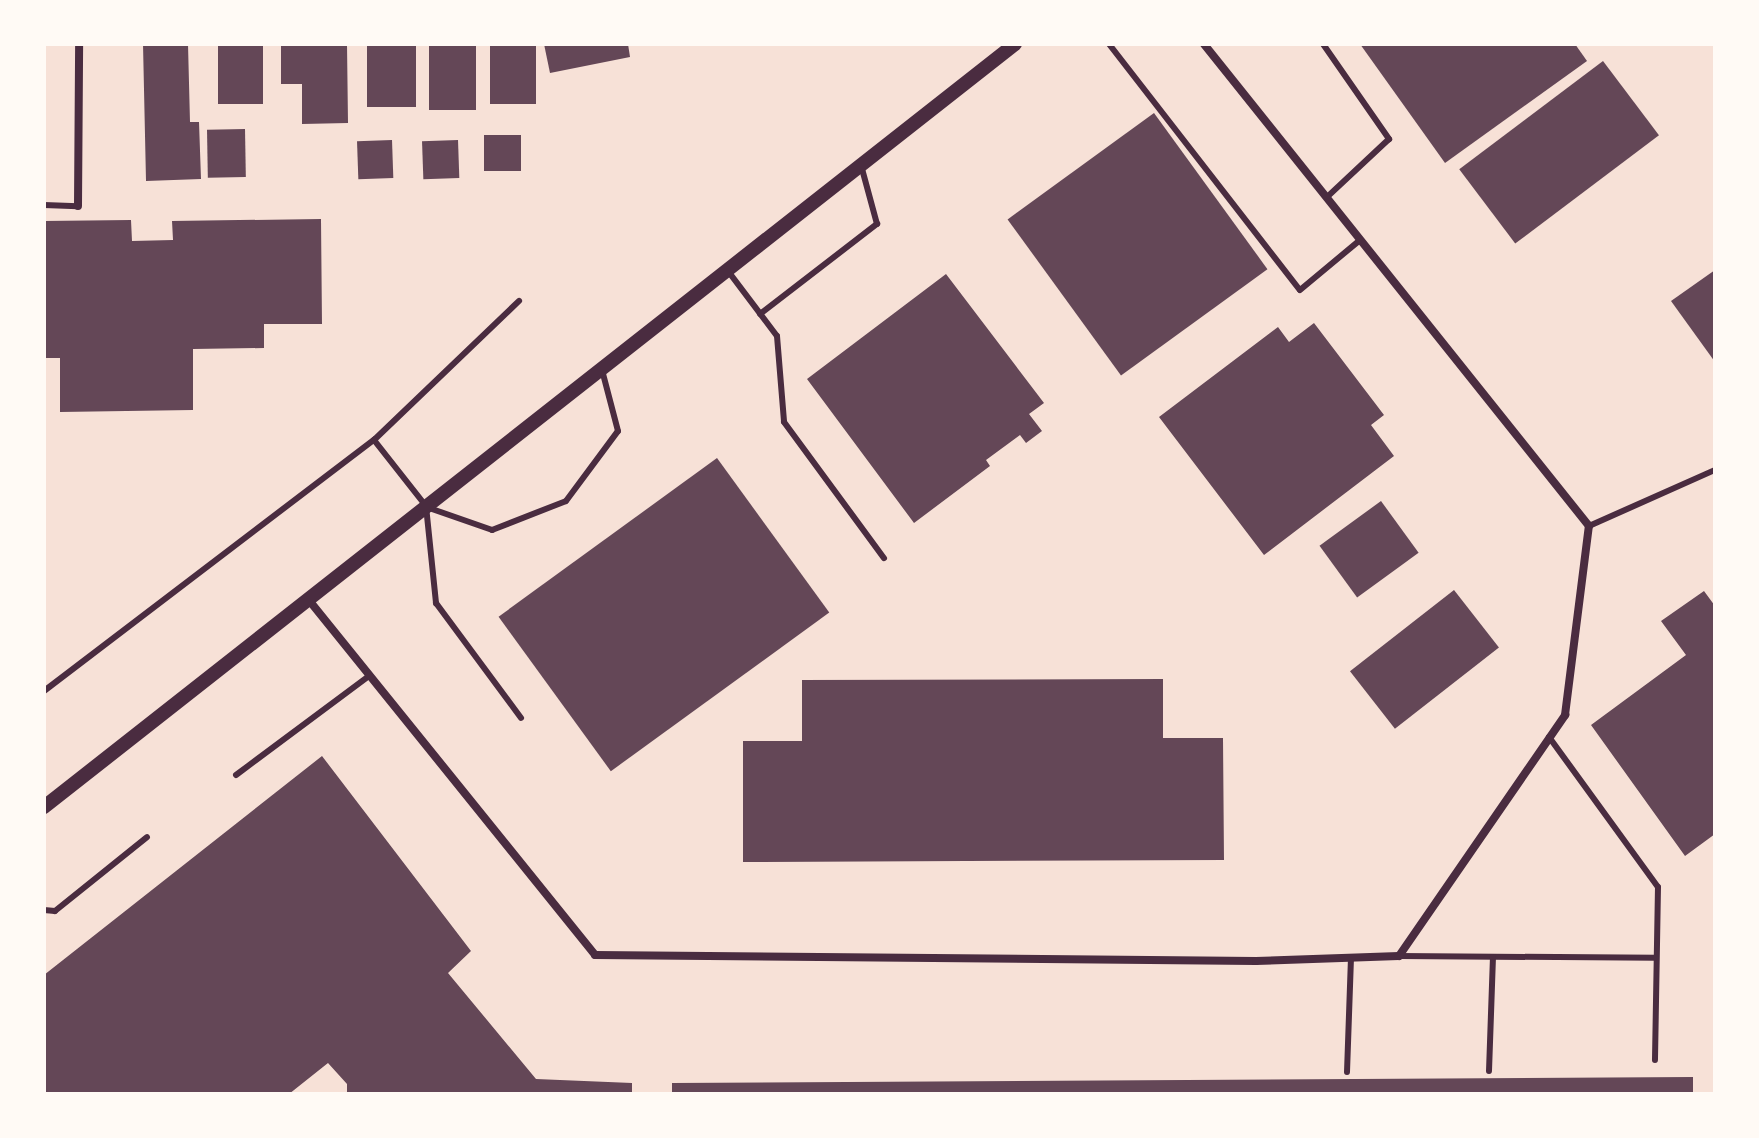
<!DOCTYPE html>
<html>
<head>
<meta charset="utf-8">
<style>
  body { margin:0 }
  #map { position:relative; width:1759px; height:1138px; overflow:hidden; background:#f7e1d7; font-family:Karla,sans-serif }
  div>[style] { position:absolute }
  .building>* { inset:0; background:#644757; transform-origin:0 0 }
  .service>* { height:6px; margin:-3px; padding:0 3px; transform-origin:3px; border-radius:3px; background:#4a2c40 }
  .minor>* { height:8px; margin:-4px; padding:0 4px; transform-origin:4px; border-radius:4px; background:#4a2c40 }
  .tertiary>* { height:14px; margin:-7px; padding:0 7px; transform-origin:7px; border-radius:7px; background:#4a2c40 }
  span { translate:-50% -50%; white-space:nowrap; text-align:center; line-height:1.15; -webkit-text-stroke:6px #fffaf5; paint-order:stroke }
  .frame { position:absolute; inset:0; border:46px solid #fffaf5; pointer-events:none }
</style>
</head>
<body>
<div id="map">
  <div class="building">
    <i style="clip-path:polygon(143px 44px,188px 44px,190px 122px,199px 122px,201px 179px,146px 181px)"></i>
    <i style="left:218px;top:44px;width:45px;height:60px"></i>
    <i style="clip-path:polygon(281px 44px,347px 44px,348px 123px,302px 124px,302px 84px,281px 84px)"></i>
    <i style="left:367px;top:44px;width:49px;height:63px"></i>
    <i style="left:429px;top:44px;width:47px;height:66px"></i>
    <i style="left:490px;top:44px;width:46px;height:60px"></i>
    <i style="clip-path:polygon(544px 44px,628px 44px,630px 57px,550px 73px)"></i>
    <i style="clip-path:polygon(1360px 44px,1575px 44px,1587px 61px,1445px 163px)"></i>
    <i style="left:1603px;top:61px;width:93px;height:180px;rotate:53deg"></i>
    <i style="left:1154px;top:113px;width:193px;height:181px;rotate:54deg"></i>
    <i style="left:245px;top:129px;width:48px;height:38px;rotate:89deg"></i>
    <i style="left:484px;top:135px;width:37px;height:36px"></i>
    <i style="left:392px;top:140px;width:38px;height:35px;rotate:88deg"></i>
    <i style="left:458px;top:140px;width:38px;height:36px;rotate:88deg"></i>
    <i style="clip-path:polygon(321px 219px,322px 324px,264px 324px,264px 348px,193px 349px,193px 410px,60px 412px,60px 358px,44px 358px,44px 221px,131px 220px,132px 241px,173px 240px,172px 221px)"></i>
    <i style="clip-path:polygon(1715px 270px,1715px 362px,1671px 301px)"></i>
    <i style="clip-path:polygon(946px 274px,1044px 403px,1029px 414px,1042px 431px,1026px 443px,1020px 435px,986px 460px,990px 466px,914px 523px,807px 379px)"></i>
    <i style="clip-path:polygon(1314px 323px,1384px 415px,1371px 425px,1394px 456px,1264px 555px,1159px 417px,1278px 327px,1289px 342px)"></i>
    <i style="left:717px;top:458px;width:191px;height:270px;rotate:54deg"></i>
    <i style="left:1381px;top:501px;width:64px;height:76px;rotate:54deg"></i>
    <i style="left:1454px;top:590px;width:73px;height:132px;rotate:52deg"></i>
    <i style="clip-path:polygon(1704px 591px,1715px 606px,1715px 834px,1685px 856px,1591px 725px,1686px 655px,1661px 621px)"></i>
    <i style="clip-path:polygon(1163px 679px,1163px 738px,1223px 738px,1224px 860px,743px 862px,743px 741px,802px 741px,802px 680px)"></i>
    <i style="clip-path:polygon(322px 756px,471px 951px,448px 973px,536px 1079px,632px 1083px,632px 1094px,347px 1094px,347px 1084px,328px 1063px,289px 1094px,44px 1094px,44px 975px)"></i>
    <i style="clip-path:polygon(1693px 1077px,1693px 1094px,672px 1094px,672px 1083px)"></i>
  </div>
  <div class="service">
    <i style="left:1109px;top:44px;width:311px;rotate:52.2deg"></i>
    <i style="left:1300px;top:290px;width:78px;rotate:-39.8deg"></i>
    <i style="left:1323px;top:44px;width:116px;rotate:55.2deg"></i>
    <i style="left:1389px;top:139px;width:85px;rotate:136.9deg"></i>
    <i style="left:44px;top:205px;width:34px;rotate:2deg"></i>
    <i style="left:728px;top:271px;width:81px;rotate:53deg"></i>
    <i style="left:777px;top:336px;width:86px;rotate:85.3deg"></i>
    <i style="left:784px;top:422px;width:169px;rotate:53.7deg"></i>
    <i style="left:760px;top:314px;width:148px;rotate:-37.6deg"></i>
    <i style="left:877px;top:224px;width:61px;rotate:-105.2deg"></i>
    <i style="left:374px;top:440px;width:201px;rotate:-43.8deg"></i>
    <i style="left:429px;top:508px;width:67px;rotate:19.2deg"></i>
    <i style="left:492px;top:530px;width:79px;rotate:-21.4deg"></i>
    <i style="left:566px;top:501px;width:87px;rotate:-53.4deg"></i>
    <i style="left:618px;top:431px;width:63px;rotate:-104.7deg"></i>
    <i style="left:1589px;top:526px;width:138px;rotate:-24deg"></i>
    <i style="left:44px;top:691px;width:415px;rotate:-37.3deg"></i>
    <i style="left:374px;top:440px;width:84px;rotate:51.8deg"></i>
    <i style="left:426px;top:506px;width:98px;rotate:84.1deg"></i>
    <i style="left:436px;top:603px;width:143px;rotate:53.5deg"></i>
    <i style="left:1549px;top:737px;width:185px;rotate:54deg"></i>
    <i style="left:1658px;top:887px;width:173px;rotate:91deg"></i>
    <i style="left:236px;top:775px;width:166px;rotate:-36.7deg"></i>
    <i style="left:44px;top:910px;width:11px;rotate:5deg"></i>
    <i style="left:55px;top:911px;width:118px;rotate:-38.8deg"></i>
    <i style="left:1399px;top:956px;width:257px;rotate:0.4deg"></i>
    <i style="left:1489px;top:1071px;width:114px;rotate:-88deg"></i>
    <i style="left:1347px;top:1072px;width:114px;rotate:-88deg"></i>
  </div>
  <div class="minor">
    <i style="left:78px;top:206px;width:162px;rotate:-89.6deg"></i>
    <i style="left:308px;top:599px;width:457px;rotate:51.1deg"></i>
    <i style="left:595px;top:955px;width:661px;rotate:0.52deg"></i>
    <i style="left:1256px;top:961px;width:143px;rotate:-2deg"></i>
    <i style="left:1399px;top:956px;width:293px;rotate:-55.4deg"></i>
    <i style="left:1565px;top:715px;width:191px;rotate:-82.8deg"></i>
    <i style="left:1589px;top:526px;width:617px;rotate:-128.62deg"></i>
  </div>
  <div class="tertiary">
    <i style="left:44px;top:807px;width:1235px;rotate:-38.16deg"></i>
  </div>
  <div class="frame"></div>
</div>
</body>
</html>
